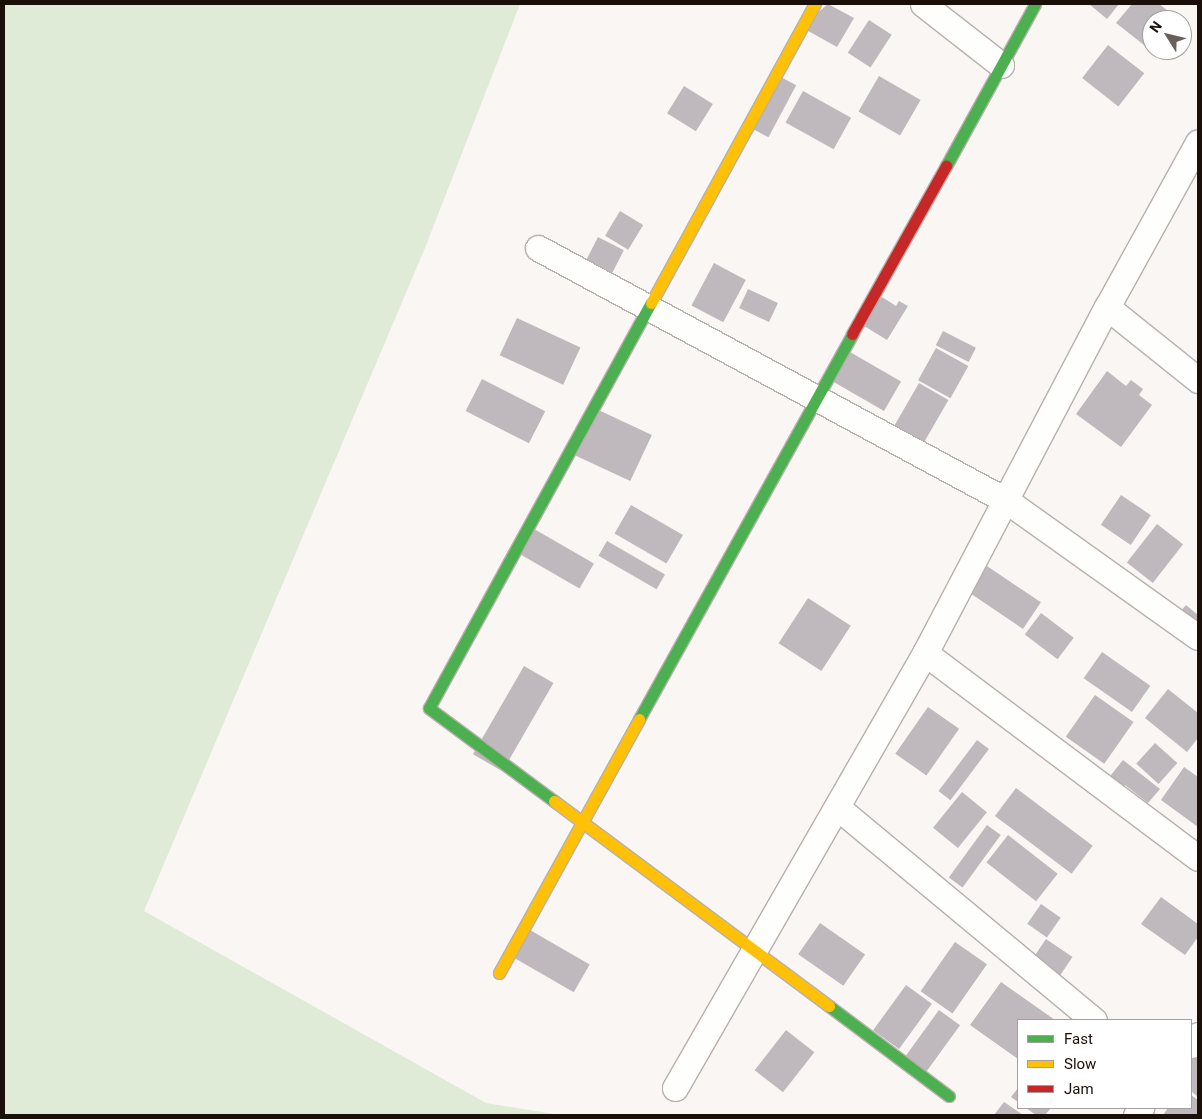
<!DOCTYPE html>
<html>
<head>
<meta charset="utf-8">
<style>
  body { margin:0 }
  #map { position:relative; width:1202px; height:1119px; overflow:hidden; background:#faf6f4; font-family:Roboto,sans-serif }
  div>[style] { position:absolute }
  .green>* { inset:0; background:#dfebd6 }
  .building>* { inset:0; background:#bfb8bd; transform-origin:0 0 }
  .roads { filter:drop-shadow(1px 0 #b8b0ac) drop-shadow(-1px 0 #b8b0ac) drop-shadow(0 1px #b8b0ac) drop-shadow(0 -1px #b8b0ac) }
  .street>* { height:25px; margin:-12.5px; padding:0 12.5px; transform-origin:12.5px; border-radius:12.5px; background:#fefefd }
  .fast>* { height:11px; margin:-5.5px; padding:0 5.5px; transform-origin:5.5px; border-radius:5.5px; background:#4caf50 }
  .slow>* { height:11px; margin:-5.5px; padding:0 5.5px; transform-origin:5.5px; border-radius:5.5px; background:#ffc107 }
  .jam>* { height:11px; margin:-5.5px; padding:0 5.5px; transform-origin:5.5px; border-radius:5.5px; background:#c62828 }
  span { translate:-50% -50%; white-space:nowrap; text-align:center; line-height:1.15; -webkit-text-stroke:4.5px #fff; paint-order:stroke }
  .frame { position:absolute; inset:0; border:5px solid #1b0f09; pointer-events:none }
  .legend { position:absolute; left:1017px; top:1019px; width:175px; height:90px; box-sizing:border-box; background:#fff; border:1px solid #a49f9d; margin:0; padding:6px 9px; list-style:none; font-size:15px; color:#1b0f09 }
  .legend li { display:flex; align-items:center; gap:10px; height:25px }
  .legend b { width:25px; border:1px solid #a49f9d }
  .north { position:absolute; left:1142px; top:10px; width:50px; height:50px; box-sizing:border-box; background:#fff; border:1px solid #a49f9d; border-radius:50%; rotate:306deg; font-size:14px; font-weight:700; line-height:20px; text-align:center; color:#1b0f09 }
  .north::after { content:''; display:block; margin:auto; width:18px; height:22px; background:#69605b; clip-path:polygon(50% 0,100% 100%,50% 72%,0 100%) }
</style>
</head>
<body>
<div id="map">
  <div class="green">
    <i style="clip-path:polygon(4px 4px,520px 4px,425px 248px,144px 911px,486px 1103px,560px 1115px,4px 1115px)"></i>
  </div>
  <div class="building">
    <i style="clip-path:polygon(828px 4px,854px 18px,837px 47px,801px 27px)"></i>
    <i style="clip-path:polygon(1089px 4px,1119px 4px,1107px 19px)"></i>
    <i style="clip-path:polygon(1132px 4px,1159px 4px,1180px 20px,1152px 20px,1152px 50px,1163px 50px,1158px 56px,1116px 23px)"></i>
    <i style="left:869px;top:20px;width:27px;height:39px;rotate:33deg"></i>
    <i style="left:1108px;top:45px;width:46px;height:42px;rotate:38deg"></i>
    <i style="left:775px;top:74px;width:24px;height:59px;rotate:28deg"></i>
    <i style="left:879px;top:76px;width:48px;height:41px;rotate:30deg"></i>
    <i style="left:684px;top:86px;width:34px;height:32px;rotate:32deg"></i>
    <i style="left:803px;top:91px;width:55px;height:36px;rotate:29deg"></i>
    <i style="left:620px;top:211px;width:27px;height:29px;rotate:31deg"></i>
    <i style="left:598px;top:237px;width:29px;height:47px;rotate:27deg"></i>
    <i style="left:714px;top:263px;width:36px;height:48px;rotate:28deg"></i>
    <i style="left:748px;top:289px;width:33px;height:21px;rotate:25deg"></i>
    <i style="clip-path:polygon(882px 297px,896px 306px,899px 301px,908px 306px,887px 340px,856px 321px)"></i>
    <i style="left:517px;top:318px;width:70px;height:41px;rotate:25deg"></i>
    <i style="left:943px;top:331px;width:37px;height:16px;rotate:27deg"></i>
    <i style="left:843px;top:348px;width:67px;height:34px;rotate:30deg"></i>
    <i style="left:936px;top:348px;width:37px;height:37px;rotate:29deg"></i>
    <i style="clip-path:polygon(1107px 371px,1126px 386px,1131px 380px,1143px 389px,1139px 395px,1152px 405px,1121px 447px,1076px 414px)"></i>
    <i style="left:482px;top:379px;width:71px;height:36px;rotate:27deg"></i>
    <i style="left:919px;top:383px;width:34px;height:69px;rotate:30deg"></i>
    <i style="left:592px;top:407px;width:66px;height:51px;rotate:25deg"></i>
    <i style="left:1121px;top:495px;width:36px;height:36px;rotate:34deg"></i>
    <i style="left:631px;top:505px;width:60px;height:33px;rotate:30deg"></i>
    <i style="left:1157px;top:524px;width:33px;height:49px;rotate:38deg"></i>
    <i style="left:529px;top:526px;width:75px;height:29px;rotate:30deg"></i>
    <i style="left:607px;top:541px;width:67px;height:17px;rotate:30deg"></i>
    <i style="left:987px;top:566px;width:65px;height:32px;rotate:34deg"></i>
    <i style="left:808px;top:598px;width:51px;height:54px;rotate:33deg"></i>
    <i style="clip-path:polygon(1186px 605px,1198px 615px,1198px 634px,1173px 620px)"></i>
    <i style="left:1041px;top:613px;width:41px;height:27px;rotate:37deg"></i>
    <i style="left:1102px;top:652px;width:59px;height:32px;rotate:35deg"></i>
    <i style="left:524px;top:666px;width:34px;height:102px;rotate:30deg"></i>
    <i style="clip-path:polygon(1168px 689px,1198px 713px,1198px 738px,1187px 752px,1145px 718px)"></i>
    <i style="left:1095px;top:695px;width:47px;height:51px;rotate:35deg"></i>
    <i style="left:928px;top:707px;width:38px;height:57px;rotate:35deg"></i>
    <i style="left:977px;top:740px;width:15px;height:64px;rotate:37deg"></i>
    <i style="left:1155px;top:743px;width:30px;height:28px;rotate:42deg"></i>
    <i style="clip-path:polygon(1123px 760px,1160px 789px,1148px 803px,1125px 785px,1116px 797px,1103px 785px)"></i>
    <i style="clip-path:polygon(1184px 767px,1198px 777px,1198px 827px,1161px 800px)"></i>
    <i style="left:1016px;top:788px;width:96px;height:35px;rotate:37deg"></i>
    <i style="left:962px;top:792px;width:32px;height:46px;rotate:39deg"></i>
    <i style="left:987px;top:825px;width:17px;height:65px;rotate:36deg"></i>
    <i style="left:1008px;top:835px;width:63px;height:35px;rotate:38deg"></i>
    <i style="clip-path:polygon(1161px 897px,1198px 924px,1198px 937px,1185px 955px,1141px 924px)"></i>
    <i style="left:1041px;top:904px;width:24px;height:24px;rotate:35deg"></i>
    <i style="left:820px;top:923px;width:55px;height:38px;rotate:35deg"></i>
    <i style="left:523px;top:926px;width:77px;height:32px;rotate:30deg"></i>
    <i style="left:1046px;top:939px;width:32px;height:26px;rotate:34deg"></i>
    <i style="left:955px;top:942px;width:39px;height:60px;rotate:35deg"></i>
    <i style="clip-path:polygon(1001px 982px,1055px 1020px,1018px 1020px,1018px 1059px,970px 1025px)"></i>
    <i style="left:906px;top:985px;width:32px;height:56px;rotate:36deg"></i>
    <i style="left:939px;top:1010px;width:26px;height:62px;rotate:36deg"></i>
    <i style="left:786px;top:1030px;width:36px;height:51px;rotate:38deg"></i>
    <i style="clip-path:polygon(1191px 1054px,1198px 1060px,1198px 1097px,1191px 1091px)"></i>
    <i style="clip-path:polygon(1018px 1088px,1018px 1102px,1011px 1097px)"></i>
    <i style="clip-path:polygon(1191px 1095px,1198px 1100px,1198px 1115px,1163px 1115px,1168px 1108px,1191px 1108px)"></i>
    <i style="clip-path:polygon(1004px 1102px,1023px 1115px,994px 1115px)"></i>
    <i style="clip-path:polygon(1026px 1108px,1051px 1108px,1045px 1115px,1036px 1115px)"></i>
  </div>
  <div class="roads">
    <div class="street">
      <i style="left:923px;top:4px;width:99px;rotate:38deg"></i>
      <i style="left:538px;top:248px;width:533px;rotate:28.34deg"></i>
      <i style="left:1007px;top:501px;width:234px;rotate:35.5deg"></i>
      <i style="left:1107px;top:307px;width:117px;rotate:38.7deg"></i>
      <i style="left:925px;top:653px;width:341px;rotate:36.9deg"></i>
      <i style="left:837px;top:807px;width:334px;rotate:39.7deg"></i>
      <i style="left:1191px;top:1045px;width:12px;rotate:-55deg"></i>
      <i style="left:675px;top:1088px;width:502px;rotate:-60.11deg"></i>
      <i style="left:925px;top:653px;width:391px;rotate:-62.3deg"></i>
      <i style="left:1107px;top:307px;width:188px;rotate:-61.1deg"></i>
      <i style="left:1136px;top:1115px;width:9px;rotate:-54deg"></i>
    </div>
    <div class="fast">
      <i style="left:946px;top:166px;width:185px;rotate:-61.2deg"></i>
      <i style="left:639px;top:719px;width:440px;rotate:-61deg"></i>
      <i style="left:554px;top:801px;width:156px;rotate:-143.4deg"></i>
      <i style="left:429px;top:708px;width:462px;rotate:-61.3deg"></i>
      <i style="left:829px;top:1006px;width:150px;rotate:36.9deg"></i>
    </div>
    <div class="slow">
      <i style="left:651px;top:303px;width:341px;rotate:-61.3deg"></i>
      <i style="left:554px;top:801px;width:343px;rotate:36.7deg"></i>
      <i style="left:499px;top:973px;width:290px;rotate:-61.1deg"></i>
    </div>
    <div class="jam">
      <i style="left:852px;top:334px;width:193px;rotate:-60.8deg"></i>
    </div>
  </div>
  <div class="frame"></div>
  <ul class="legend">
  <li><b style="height:6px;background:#4caf50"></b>Fast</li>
  <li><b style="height:6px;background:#ffc107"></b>Slow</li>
  <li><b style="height:6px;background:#c62828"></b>Jam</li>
  </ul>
  <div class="north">N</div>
</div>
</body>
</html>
